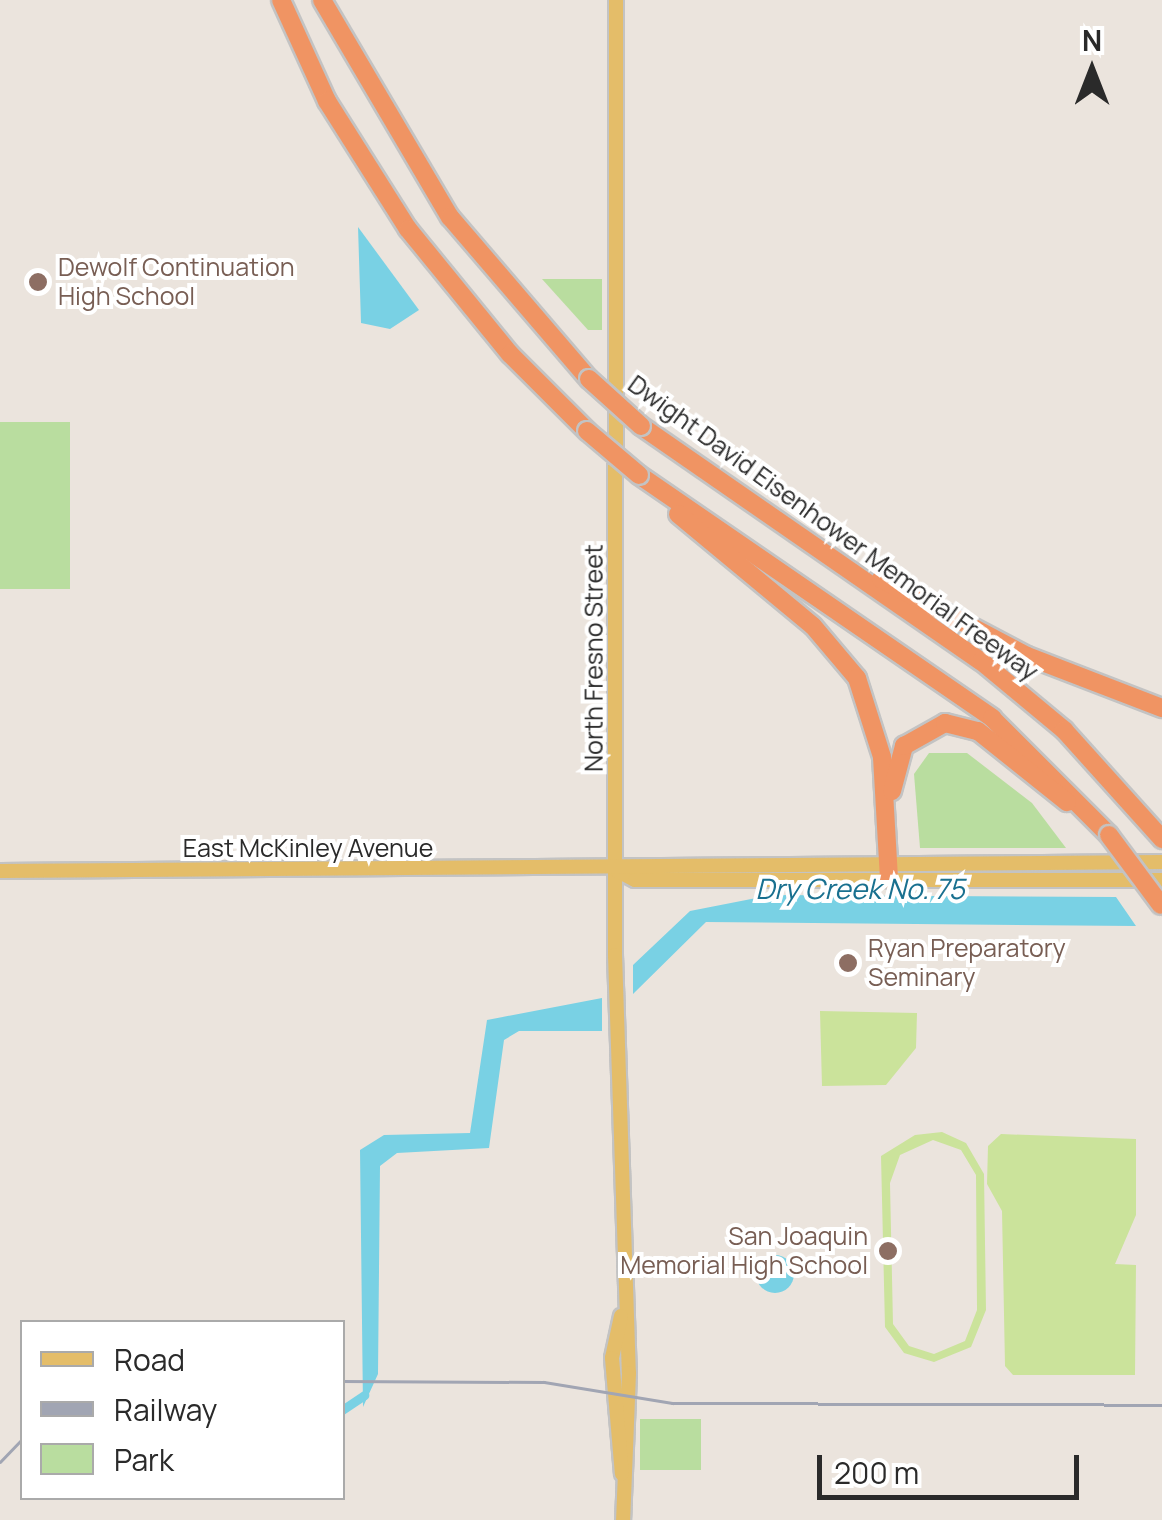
<!DOCTYPE html>
<html>
<head>
<meta charset="utf-8">
<style>
  body { margin:0 }
  #map { position:relative; width:1162px; height:1520px; overflow:hidden; background:#ebe4dd; font-family:Manrope,sans-serif }
  div>[style] { position:absolute }
  .green>* { inset:0; background:#b9dd9f; transform-origin:0 0 }
  .pitch>* { inset:0; background:#cbe39b }
  .water>* { inset:0; background:#79d1e4 }
  .round { border-radius:50% }
  .canal>* { height:9px; margin:-4.5px; padding:0 4.5px; transform-origin:4.5px; border-radius:4.5px; background:#79d1e4 }
  .roads { filter:drop-shadow(2px 0 #c3c3c3) drop-shadow(-2px 0 #c3c3c3) drop-shadow(0 2px #c3c3c3) drop-shadow(0 -2px #c3c3c3) }
  .major>* { height:14px; margin:-7px; padding:0 7px; transform-origin:7px; border-radius:7px; background:#e4bd69 }
  .highway>* { height:18px; margin:-9px; padding:0 9px; transform-origin:9px; border-radius:9px; background:#f09463 }
  .rail>* { height:2.5px; margin:-1.25px; padding:0 1.25px; transform-origin:1.25px; border-radius:1.25px; background:#a1a5b3 }
  .bridges { filter:drop-shadow(2px 0 #c3c3c3) drop-shadow(-2px 0 #c3c3c3) drop-shadow(0 2px #c3c3c3) drop-shadow(0 -2px #c3c3c3) }
  .highway-bridge>* { height:18px; margin:-9px; padding:0 9px; transform-origin:9px; border-radius:9px; background:#f09463 }
  .dots>* { width:28px; height:28px; translate:-50% -50%; box-sizing:border-box; border:5px solid #fff; border-radius:50% }
  span { translate:-50% -50%; white-space:nowrap; text-align:center; line-height:1.15; -webkit-text-stroke:8px #fff; paint-order:stroke }
  .education-label { font-size:25px; color:#785e54 }
  .left { translate:0 -50%; text-align:left }
  .right { translate:-100% -50%; text-align:right }
  .street-label { font-size:25px; color:#2a2a2a }
  .water-label { font-size:28px; color:#19708f; font-style:italic }
  .legend { position:absolute; left:20px; top:1320px; width:325px; height:180px; box-sizing:border-box; background:#fff; border:2px solid #aaa; margin:0; padding:12px 18px; list-style:none; font-size:30px; color:#2a2a2a }
  .legend li { display:flex; align-items:center; gap:20px; height:50px }
  .legend b { width:50px; border:2px solid #aaa }
  .north { position:absolute; left:1042px; top:20px; width:100px; height:100px; -webkit-text-stroke:8px #fff; paint-order:stroke; rotate:0deg; font-size:28px; font-weight:700; line-height:40px; text-align:center; color:#2a2a2a }
  .north::after { content:''; display:block; margin:auto; width:35px; height:45px; background:#2a2a2a; clip-path:polygon(50% 0,100% 100%,50% 72%,0 100%) }
  .scale { position:absolute; left:817px; top:1455px; width:262px; height:45px; box-sizing:border-box; border:5px solid #2a2a2a; border-top:0; padding-left:12px; font-size:30px; line-height:35px; white-space:nowrap; color:#2a2a2a; -webkit-text-stroke:8px #fff; paint-order:stroke }
</style>
</head>
<body>
<div id="map">
  <div class="green">
    <i style="clip-path:polygon(542px 279px,602px 279px,602px 330px,588px 330px)"></i>
    <i style="left:0;top:422px;width:70px;height:167px"></i>
    <i style="clip-path:polygon(929px 753px,967px 753px,1032px 803px,1066px 848px,920px 848px,914px 774px)"></i>
    <i style="left:640px;top:1419px;width:61px;height:51px"></i>
  </div>
  <div class="pitch">
    <i style="clip-path:polygon(820px 1011px,917px 1013px,916px 1048px,886px 1085px,822px 1086px)"></i>
    <i style="clip-path:polygon(evenodd,942px 1132px,966px 1143px,984px 1174px,986px 1310px,971px 1347px,934px 1362px,904px 1353px,885px 1327px,881px 1156px,915px 1135px,942px 1132px,933px 1140px,961px 1150px,976px 1175px,977px 1310px,965px 1341px,934px 1354px,909px 1346px,893px 1324px,890px 1183px,900px 1155px,933px 1140px)"></i>
    <i style="clip-path:polygon(1001px 1134px,1136px 1139px,1136px 1215px,1115px 1264px,1136px 1265px,1135px 1375px,1013px 1375px,1005px 1366px,1002px 1211px,987px 1184px,988px 1146px)"></i>
  </div>
  <div class="water">
    <i style="clip-path:polygon(358px 227px,419px 310px,390px 329px,361px 323px)"></i>
    <i style="clip-path:polygon(772px 895px,1116px 897px,1136px 926px,706px 922px,633px 994px,633px 965px,690px 911px)"></i>
    <i style="clip-path:polygon(602px 998px,602px 1031px,519px 1031px,504px 1040px,489px 1148px,397px 1153px,380px 1166px,378px 1374px,363px 1407px,360px 1150px,384px 1135px,470px 1133px,487px 1020px)"></i>
    <i class="round" style="left:756px;top:1255px;width:38px;height:38px"></i>
  </div>
  <div class="canal">
    <i style="left:342px;top:1410px;width:27px;rotate:-34deg"></i>
  </div>
  <div class="roads">
    <div class="major">
      <i style="left:616px;top:0;width:955px;rotate:90.06deg"></i>
      <i style="left:615px;top:955px;width:418px;rotate:88.1deg"></i>
      <i style="left:629px;top:1373px;width:147px;rotate:92.3deg"></i>
      <i style="left:616px;top:870px;width:21px;rotate:28deg"></i>
      <i style="left:635px;top:880px;width:527px"></i>
      <i style="left:0;top:871px;width:1162px;rotate:-0.44deg"></i>
      <i style="left:621px;top:1316px;width:43px;rotate:102.1deg"></i>
      <i style="left:612px;top:1358px;width:116px;rotate:85.1deg"></i>
    </div>
    <div class="highway">
      <i style="left:281px;top:0;width:111px;rotate:65.5deg"></i>
      <i style="left:327px;top:101px;width:151px;rotate:57.7deg"></i>
      <i style="left:408px;top:229px;width:161px;rotate:50.8deg"></i>
      <i style="left:510px;top:354px;width:109px;rotate:45deg"></i>
      <i style="left:322px;top:0;width:252px;rotate:59.5deg"></i>
      <i style="left:450px;top:217px;width:213px;rotate:49.4deg"></i>
      <i style="left:641px;top:426px;width:413px;rotate:34.7deg"></i>
      <i style="left:981px;top:661px;width:108px;rotate:39.7deg"></i>
      <i style="left:1064px;top:730px;width:147px;rotate:48deg"></i>
      <i style="left:639px;top:475px;width:429px;rotate:34.5deg"></i>
      <i style="left:992px;top:718px;width:165px;rotate:45deg"></i>
      <i style="left:678px;top:514px;width:175px;rotate:39.7deg"></i>
      <i style="left:813px;top:626px;width:68px;rotate:49.8deg"></i>
      <i style="left:857px;top:678px;width:83px;rotate:72.4deg"></i>
      <i style="left:882px;top:757px;width:122px;rotate:86.7deg"></i>
      <i style="left:881px;top:579px;width:165px;rotate:27.8deg"></i>
      <i style="left:1027px;top:656px;width:145px;rotate:21.1deg"></i>
      <i style="left:892px;top:791px;width:47px;rotate:-75.1deg"></i>
      <i style="left:904px;top:746px;width:47px;rotate:-29.3deg"></i>
      <i style="left:945px;top:723px;width:34px;rotate:14deg"></i>
      <i style="left:978px;top:731px;width:114px;rotate:38.6deg"></i>
    </div>
  </div>
  <div class="rail">
    <i style="left:342px;top:1381px;width:202px;rotate:0.3deg"></i>
    <i style="left:544px;top:1382px;width:130px;rotate:9.3deg"></i>
    <i style="left:672px;top:1403px;width:490px;rotate:0.2deg"></i>
    <i style="left:0;top:1462px;width:32px;rotate:-46deg"></i>
  </div>
  <div class="bridges">
    <div class="highway-bridge">
      <i style="left:589px;top:379px;width:70px;rotate:42.1deg"></i>
      <i style="left:587px;top:431px;width:68px;rotate:40.2deg"></i>
      <i style="left:1109px;top:835px;width:87px;rotate:53.4deg"></i>
    </div>
  </div>
  <div class="dots">
    <i style="left:38px;top:282px;background:#8d6e63"></i>
    <i style="left:848px;top:963px;background:#8d6e63"></i>
    <i style="left:888px;top:1251px;background:#8d6e63"></i>
  </div>
  <div class="education-label">
    <span class="left" style="left:58px;top:282px">Dewolf Continuation<br>High School</span>
    <span class="left" style="left:868px;top:963px">Ryan Preparatory<br>Seminary</span>
    <span class="right" style="left:868px;top:1251px">San Joaquin<br>Memorial High School</span>
  </div>
  <div class="street-label">
    <span style="left:833px;top:528px;rotate:36deg">Dwight David Eisenhower Memorial Freeway</span>
    <span style="left:594px;top:658px;rotate:-90deg">North Fresno Street</span>
    <span style="left:308px;top:848px">East McKinley Avenue</span>
  </div>
  <div class="water-label">
    <span style="left:860px;top:888px">Dry Creek No. 75</span>
  </div>
  <ul class="legend">
  <li><b style="height:12px;background:#e4bd69"></b>Road</li>
  <li><b style="height:12px;background:#a1a5b3"></b>Railway</li>
  <li><b style="height:28px;background:#b9dd9f"></b>Park</li>
  </ul>
  <div class="north">N</div>
  <div class="scale">200 m</div>
</div>
</body>
</html>
